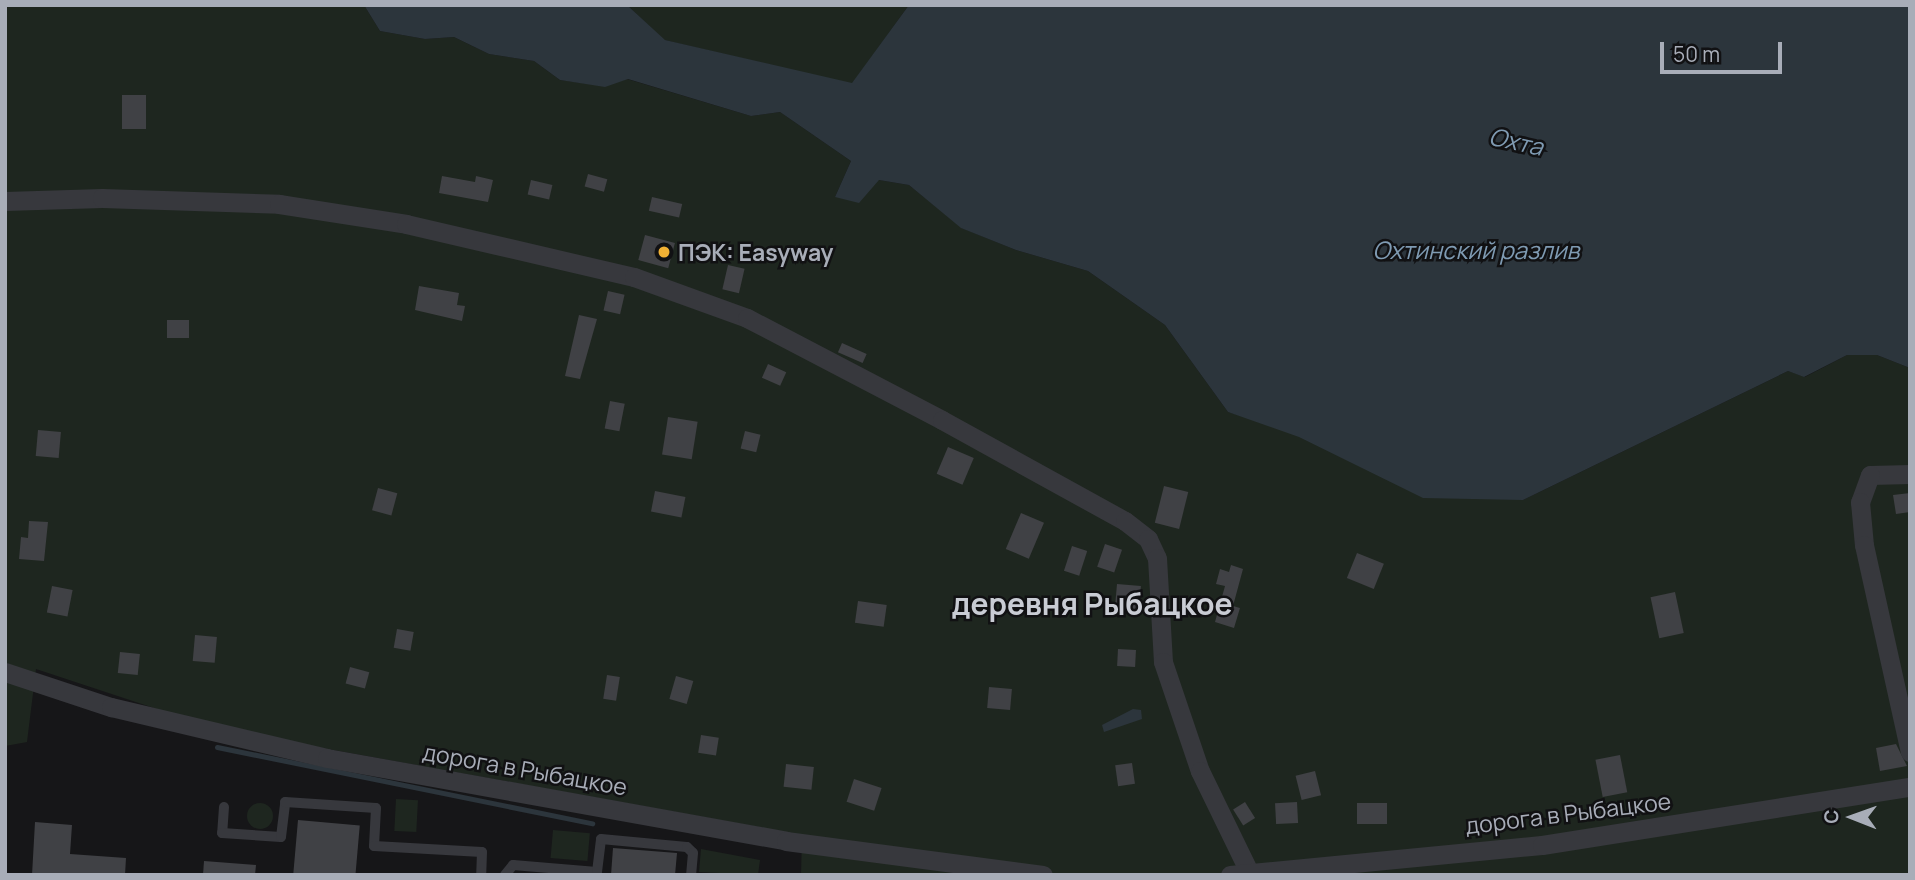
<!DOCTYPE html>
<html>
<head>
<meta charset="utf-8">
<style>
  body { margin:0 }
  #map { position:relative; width:1915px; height:880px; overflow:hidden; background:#161618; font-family:Manrope,sans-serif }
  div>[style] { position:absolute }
  .green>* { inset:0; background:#1e261f; transform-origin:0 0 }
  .round { border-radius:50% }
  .water>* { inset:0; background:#2c353c }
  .stream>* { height:5px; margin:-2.5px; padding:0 2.5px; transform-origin:2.5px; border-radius:2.5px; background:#2c353c }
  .building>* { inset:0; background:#404145; transform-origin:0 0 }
  .lane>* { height:10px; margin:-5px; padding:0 5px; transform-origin:5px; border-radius:5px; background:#37383d }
  .street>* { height:19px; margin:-9.5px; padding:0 9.5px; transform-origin:9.5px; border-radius:9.5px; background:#37383d }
  .dots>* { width:19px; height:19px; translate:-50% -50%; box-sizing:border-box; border:4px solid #111113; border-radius:50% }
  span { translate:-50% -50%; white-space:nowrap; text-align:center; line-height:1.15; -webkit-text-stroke:5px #111113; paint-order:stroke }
  .poi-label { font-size:23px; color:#a8adb8; font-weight:700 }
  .left { translate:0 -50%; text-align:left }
  .street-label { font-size:23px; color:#a8adb8 }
  .water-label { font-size:24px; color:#7f9bb3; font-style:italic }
  .district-label { font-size:30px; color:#c9ccd4; font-weight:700 }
  .frame { position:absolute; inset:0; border:7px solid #a8adb8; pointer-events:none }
  .north { position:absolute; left:1817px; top:782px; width:70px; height:70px; -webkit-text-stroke:5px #111113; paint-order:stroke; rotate:271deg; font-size:19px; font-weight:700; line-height:28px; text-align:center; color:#a8adb8 }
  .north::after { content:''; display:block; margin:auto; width:24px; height:32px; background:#a8adb8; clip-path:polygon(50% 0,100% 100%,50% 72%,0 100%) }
  .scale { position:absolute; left:1660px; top:42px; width:122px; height:32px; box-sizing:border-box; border:4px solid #a8adb8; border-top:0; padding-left:9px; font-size:21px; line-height:24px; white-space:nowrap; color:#a8adb8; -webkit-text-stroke:5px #111113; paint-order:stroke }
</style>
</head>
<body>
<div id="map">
  <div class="green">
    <i style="clip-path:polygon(5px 5px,364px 5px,380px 31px,425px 39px,454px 37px,489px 54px,534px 61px,560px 80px,604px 86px,627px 79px,751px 116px,780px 112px,851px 161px,835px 197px,879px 180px,909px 185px,962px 228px,1016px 250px,1088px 271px,1165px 325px,1228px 412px,1523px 500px,1788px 371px,1805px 377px,1847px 355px,1877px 355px,1910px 368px,1910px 875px,801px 875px,802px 835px,317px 747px,166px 712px,36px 669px,27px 742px,5px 746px)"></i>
    <i style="clip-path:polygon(627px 5px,909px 5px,852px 84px,664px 40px)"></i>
    <i style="left:396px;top:799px;width:22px;height:32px;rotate:3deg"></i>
    <i class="round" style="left:247px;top:803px;width:26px;height:26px"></i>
    <i style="left:553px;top:830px;width:37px;height:28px;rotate:5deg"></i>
    <i style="clip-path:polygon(701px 849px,760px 860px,758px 875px,699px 872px)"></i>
  </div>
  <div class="water">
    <i style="clip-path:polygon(364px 5px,627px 5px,665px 40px,852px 83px,909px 5px,1910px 5px,1910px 368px,1877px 355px,1847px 355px,1804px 377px,1788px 371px,1523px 500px,1423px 498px,1299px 437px,1228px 412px,1165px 325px,1088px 271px,1016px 250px,961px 228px,909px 185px,879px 180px,859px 203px,835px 197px,851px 161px,780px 112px,751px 116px,628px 79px,605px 87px,560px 80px,534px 61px,489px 54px,454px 37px,425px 39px,380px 31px)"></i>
    <i style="clip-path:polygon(1133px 709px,1141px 710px,1142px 719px,1104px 732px,1102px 725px)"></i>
  </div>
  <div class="stream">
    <i style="left:217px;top:747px;width:383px;rotate:11.5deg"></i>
  </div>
  <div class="building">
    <i style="left:122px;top:95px;width:24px;height:34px"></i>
    <i style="left:588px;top:174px;width:20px;height:13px;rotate:15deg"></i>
    <i style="clip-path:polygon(442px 176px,475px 182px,476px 176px,493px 180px,488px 202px,439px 193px)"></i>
    <i style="left:531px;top:180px;width:22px;height:15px;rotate:13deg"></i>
    <i style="left:652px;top:197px;width:31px;height:14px;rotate:13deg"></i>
    <i style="left:645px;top:235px;width:31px;height:26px;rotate:15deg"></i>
    <i style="left:728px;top:265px;width:17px;height:25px;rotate:13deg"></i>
    <i style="clip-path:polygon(419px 286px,459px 293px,457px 305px,465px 306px,462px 321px,415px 310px)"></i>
    <i style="left:608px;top:291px;width:17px;height:20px;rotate:13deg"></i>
    <i style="clip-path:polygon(579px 315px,597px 319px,580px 379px,565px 376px)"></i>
    <i style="left:167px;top:320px;width:22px;height:18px"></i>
    <i style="left:842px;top:343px;width:27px;height:10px;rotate:24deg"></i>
    <i style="left:768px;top:364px;width:20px;height:15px;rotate:24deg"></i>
    <i style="left:610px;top:401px;width:15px;height:28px;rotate:11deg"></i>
    <i style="left:668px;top:417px;width:30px;height:38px;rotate:9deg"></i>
    <i style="left:38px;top:430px;width:23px;height:26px;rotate:5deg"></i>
    <i style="left:745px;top:431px;width:16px;height:18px;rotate:14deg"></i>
    <i style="left:948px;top:447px;width:28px;height:29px;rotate:23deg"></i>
    <i style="left:1164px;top:486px;width:25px;height:38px;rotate:14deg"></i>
    <i style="left:378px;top:488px;width:20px;height:23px;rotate:15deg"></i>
    <i style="left:655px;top:491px;width:31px;height:21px;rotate:11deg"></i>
    <i style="clip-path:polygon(1910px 493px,1910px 512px,1896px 514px,1893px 495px)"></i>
    <i style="left:1021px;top:513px;width:25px;height:39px;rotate:23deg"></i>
    <i style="clip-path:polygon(29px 521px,48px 522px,44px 561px,19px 559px,21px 537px,28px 538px)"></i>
    <i style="left:1105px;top:544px;width:18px;height:24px;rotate:19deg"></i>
    <i style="left:1072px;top:546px;width:16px;height:26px;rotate:18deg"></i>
    <i style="left:1357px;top:553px;width:29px;height:27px;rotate:22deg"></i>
    <i style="clip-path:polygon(1231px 565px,1243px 569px,1233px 606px,1240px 608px,1234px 628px,1215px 622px,1225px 586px,1216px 584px,1220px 569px,1229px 572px)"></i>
    <i style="left:1117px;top:584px;width:24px;height:23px;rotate:5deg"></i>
    <i style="left:52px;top:586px;width:21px;height:27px;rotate:11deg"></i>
    <i style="left:1675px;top:592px;width:42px;height:25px;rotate:78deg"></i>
    <i style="left:858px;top:601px;width:29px;height:22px;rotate:8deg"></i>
    <i style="left:397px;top:629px;width:17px;height:19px;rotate:10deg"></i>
    <i style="left:195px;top:635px;width:22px;height:26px;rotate:5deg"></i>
    <i style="left:1118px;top:649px;width:18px;height:17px;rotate:3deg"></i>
    <i style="left:120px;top:652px;width:20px;height:21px;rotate:6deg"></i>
    <i style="left:350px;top:667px;width:20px;height:17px;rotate:15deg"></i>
    <i style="left:607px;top:675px;width:13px;height:24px;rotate:9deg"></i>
    <i style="left:676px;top:676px;width:18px;height:24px;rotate:16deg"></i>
    <i style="left:989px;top:687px;width:23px;height:21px;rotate:5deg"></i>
    <i style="left:701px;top:735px;width:18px;height:18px;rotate:9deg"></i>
    <i style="clip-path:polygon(1896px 744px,1907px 766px,1880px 771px,1876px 748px)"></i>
    <i style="left:1620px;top:755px;width:38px;height:25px;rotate:79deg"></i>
    <i style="left:1132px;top:763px;width:21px;height:17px;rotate:82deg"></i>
    <i style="left:786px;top:764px;width:28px;height:23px;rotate:6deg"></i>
    <i style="left:1315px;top:771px;width:25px;height:20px;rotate:76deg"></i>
    <i style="left:854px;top:779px;width:29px;height:24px;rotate:18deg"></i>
    <i style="left:1245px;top:802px;width:19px;height:14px;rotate:58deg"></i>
    <i style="left:1297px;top:802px;width:21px;height:22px;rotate:87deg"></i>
    <i style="left:1357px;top:803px;width:30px;height:21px"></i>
    <i style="left:298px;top:820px;width:62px;height:55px;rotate:5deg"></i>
    <i style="clip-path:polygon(35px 822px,72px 825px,70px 854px,126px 858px,125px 875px,32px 875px)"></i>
    <i style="clip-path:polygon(613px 848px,677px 853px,675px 875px,611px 875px)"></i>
    <i style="clip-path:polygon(204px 861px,256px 865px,255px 875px,203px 875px)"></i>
  </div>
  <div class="lane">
    <i style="left:224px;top:807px;width:26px;rotate:94deg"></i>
    <i style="left:222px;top:833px;width:59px;rotate:3.9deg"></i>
    <i style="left:281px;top:837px;width:35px;rotate:-83deg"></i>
    <i style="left:285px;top:802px;width:91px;rotate:3.8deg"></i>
    <i style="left:376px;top:808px;width:38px;rotate:93deg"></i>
    <i style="left:374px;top:846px;width:108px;rotate:3.2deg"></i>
    <i style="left:482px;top:852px;width:23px;rotate:92deg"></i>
    <i style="left:505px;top:875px;width:13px;rotate:-51deg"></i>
    <i style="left:513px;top:865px;width:84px;rotate:4.8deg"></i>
    <i style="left:597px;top:872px;width:33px;rotate:-83deg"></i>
    <i style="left:601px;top:839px;width:86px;rotate:5.3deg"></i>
    <i style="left:687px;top:847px;width:8px;rotate:45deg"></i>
    <i style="left:693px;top:853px;width:22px;rotate:95deg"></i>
  </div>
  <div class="street">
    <i style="left:5px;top:201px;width:97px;rotate:-1.8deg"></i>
    <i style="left:102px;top:198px;width:177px;rotate:1.9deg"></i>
    <i style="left:279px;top:204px;width:129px;rotate:8.9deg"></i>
    <i style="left:406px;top:224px;width:234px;rotate:13.1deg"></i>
    <i style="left:634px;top:277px;width:120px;rotate:19.9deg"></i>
    <i style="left:747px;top:318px;width:220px;rotate:27.6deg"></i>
    <i style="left:942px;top:420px;width:209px;rotate:28.9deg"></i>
    <i style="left:1125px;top:521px;width:29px;rotate:38deg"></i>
    <i style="left:1148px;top:539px;width:21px;rotate:65deg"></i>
    <i style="left:1157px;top:558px;width:104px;rotate:86.7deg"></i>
    <i style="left:1163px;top:662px;width:115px;rotate:71.3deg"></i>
    <i style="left:1200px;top:771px;width:110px;rotate:64.1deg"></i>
    <i style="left:1910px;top:474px;width:40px;rotate:178.6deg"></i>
    <i style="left:1870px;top:475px;width:29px;rotate:110deg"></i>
    <i style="left:1860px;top:502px;width:43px;rotate:84.7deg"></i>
    <i style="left:1864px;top:545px;width:212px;rotate:77.5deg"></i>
    <i style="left:5px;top:672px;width:112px;rotate:18.3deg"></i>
    <i style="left:111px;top:707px;width:222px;rotate:13.3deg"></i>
    <i style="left:327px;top:758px;width:466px;rotate:10.2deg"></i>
    <i style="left:786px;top:841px;width:259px;rotate:7.5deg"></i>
    <i style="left:1230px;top:875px;width:313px;rotate:-5.5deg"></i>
    <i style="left:1542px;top:845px;width:373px;rotate:-9deg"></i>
  </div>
  <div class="dots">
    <i style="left:664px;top:252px;background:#f2b134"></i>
  </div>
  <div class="poi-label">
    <span class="left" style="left:678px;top:252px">ПЭК: Easyway</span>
  </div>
  <div class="street-label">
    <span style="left:525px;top:769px;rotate:10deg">дорога в Рыбацкое</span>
    <span style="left:1568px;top:813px;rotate:-7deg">дорога в Рыбацкое</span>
  </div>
  <div class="water-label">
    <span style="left:1516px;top:141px;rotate:12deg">Охта</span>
    <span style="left:1476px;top:250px">Охтинский разлив</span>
  </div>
  <div class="district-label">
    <span style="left:1092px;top:604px">деревня Рыбацкое</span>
  </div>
  <div class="frame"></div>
  <div class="north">С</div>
  <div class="scale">50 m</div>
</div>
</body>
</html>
